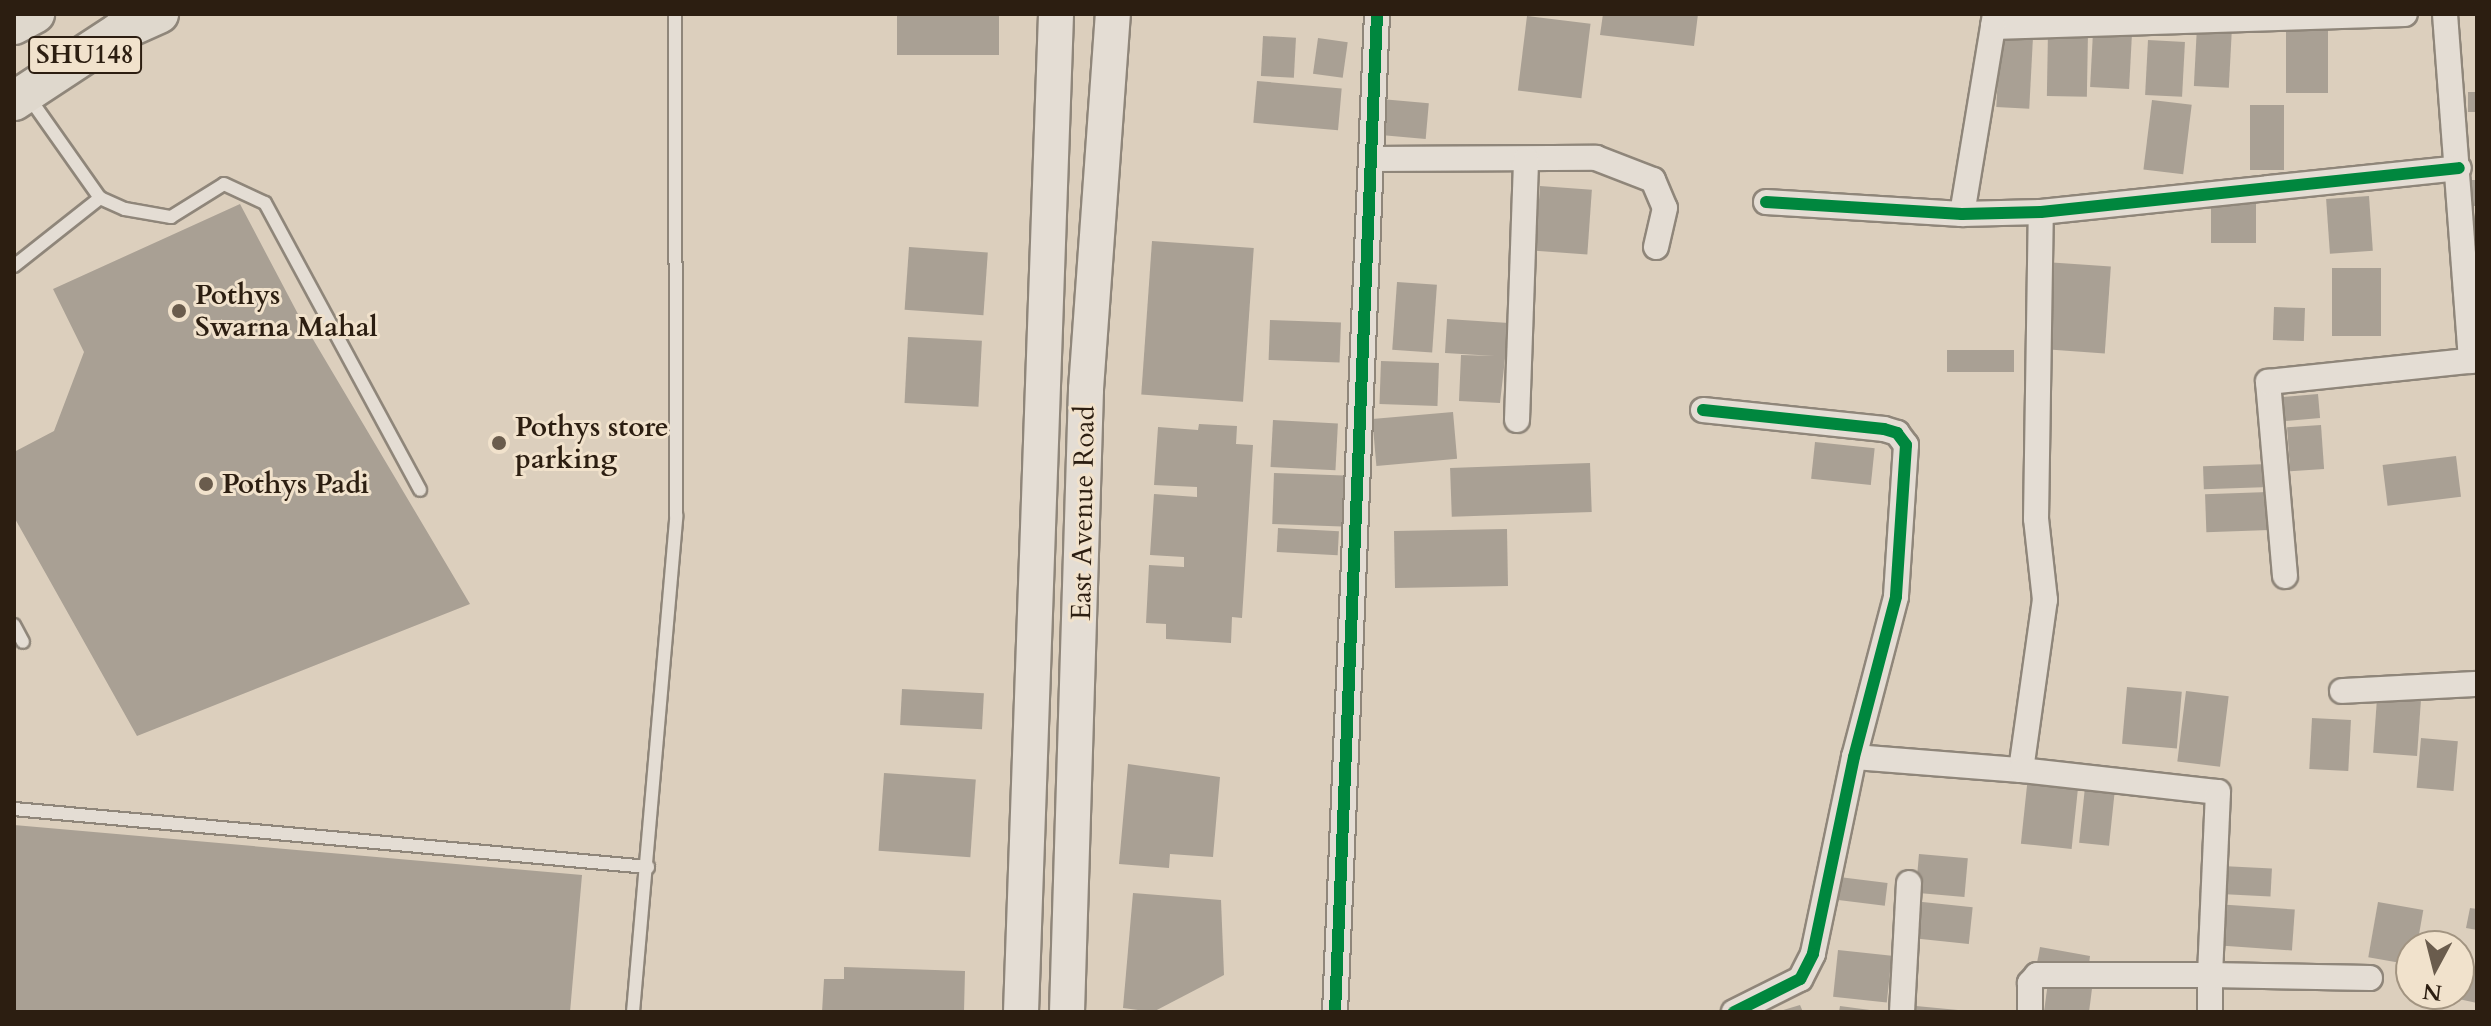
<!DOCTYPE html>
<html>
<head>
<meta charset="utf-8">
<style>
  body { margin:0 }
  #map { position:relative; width:2491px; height:1026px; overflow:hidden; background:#dccfbd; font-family:Cardo,serif }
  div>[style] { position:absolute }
  .building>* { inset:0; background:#a9a094; transform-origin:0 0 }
  .roads { filter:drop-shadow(2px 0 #8f867a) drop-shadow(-2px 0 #8f867a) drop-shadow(0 2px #8f867a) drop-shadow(0 -2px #8f867a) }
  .service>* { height:12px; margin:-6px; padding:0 6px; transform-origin:6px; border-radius:6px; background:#e4ddd4 }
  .minor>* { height:24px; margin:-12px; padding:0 12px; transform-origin:12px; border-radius:12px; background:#e4ddd4 }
  .secondary>* { height:34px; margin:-17px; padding:0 17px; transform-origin:17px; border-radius:17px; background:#e4ddd4 }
  .primary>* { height:38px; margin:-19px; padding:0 19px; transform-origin:19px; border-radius:19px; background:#dfd8cd }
  .cycleway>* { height:12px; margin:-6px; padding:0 6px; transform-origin:6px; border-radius:6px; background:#00873e }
  .dots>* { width:22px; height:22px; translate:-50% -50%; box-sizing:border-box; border:4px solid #f1e2cc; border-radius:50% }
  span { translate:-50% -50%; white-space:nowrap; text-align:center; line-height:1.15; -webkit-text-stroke:6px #f1e2cc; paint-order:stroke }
  .shield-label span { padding:2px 6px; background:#f1e2cc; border:2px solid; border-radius:6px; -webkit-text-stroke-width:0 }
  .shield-label { font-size:26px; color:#2c1e11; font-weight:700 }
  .poi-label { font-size:28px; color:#2c1e11; font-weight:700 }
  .left { translate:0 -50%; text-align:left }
  .street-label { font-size:28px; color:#2c1e11 }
  .frame { position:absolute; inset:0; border:16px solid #2c1e11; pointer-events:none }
  .north { position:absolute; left:2395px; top:930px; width:80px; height:80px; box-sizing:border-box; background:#f1e2cc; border:2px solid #a29481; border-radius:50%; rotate:187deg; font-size:22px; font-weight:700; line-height:32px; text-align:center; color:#2c1e11 }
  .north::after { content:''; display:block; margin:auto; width:28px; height:36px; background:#6a5c4d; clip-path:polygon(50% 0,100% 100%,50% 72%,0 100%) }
</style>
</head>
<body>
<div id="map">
  <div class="building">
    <i style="left:897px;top:14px;width:102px;height:41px"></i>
    <i style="clip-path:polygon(1603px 14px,1698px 14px,1694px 46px,1600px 35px)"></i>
    <i style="left:1527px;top:16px;width:64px;height:75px;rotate:7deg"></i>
    <i style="left:2286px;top:22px;width:42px;height:71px"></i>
    <i style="left:2197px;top:26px;width:35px;height:60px;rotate:3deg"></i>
    <i style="left:2048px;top:31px;width:40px;height:65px;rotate:1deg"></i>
    <i style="left:2093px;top:32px;width:39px;height:55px;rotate:3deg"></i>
    <i style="left:1263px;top:36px;width:33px;height:40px;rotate:3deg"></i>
    <i style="left:2000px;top:36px;width:33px;height:71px;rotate:3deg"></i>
    <i style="left:1318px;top:38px;width:30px;height:36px;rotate:8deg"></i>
    <i style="left:2148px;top:40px;width:37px;height:55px;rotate:3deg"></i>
    <i style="left:1257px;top:81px;width:85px;height:42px;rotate:5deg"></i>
    <i style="left:2468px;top:92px;width:9px;height:20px"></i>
    <i style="left:1381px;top:99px;width:48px;height:36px;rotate:5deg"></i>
    <i style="left:2152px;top:100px;width:40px;height:70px;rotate:7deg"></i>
    <i style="left:2250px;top:105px;width:34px;height:65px"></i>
    <i style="left:2470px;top:180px;width:7px;height:26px"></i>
    <i style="left:1540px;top:186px;width:52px;height:65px;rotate:4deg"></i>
    <i style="left:2211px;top:196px;width:45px;height:47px"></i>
    <i style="left:2369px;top:196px;width:55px;height:43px;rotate:86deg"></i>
    <i style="clip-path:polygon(240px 204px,298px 314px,470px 604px,137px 736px,14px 517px,14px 452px,54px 431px,84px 352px,53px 289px)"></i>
    <i style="left:1152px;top:241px;width:102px;height:154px;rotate:4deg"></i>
    <i style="left:909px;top:247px;width:79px;height:63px;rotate:4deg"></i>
    <i style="left:2045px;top:262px;width:66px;height:87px;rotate:4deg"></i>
    <i style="left:2381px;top:268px;width:68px;height:49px;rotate:90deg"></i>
    <i style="left:1397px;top:282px;width:40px;height:68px;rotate:4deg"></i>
    <i style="left:2274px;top:307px;width:31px;height:33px;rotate:2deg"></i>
    <i style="clip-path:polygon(1447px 319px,1509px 323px,1500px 403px,1459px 401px,1461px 355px,1495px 356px,1445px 353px)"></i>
    <i style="left:1270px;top:320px;width:71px;height:40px;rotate:2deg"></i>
    <i style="left:908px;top:337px;width:74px;height:66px;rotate:3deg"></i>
    <i style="left:1947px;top:350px;width:67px;height:22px"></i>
    <i style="left:1381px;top:361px;width:58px;height:43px;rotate:2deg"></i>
    <i style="left:2318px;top:394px;width:24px;height:39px;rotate:85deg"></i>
    <i style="left:1453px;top:412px;width:47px;height:81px;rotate:85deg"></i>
    <i style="left:1273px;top:420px;width:65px;height:47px;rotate:3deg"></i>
    <i style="clip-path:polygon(1199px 424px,1237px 426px,1236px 444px,1253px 445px,1242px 618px,1232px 617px,1231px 643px,1166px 639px,1166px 624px,1146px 623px,1149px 565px,1184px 567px,1184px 557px,1150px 555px,1154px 494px,1197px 497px,1197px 487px,1154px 485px,1158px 427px,1198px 430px)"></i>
    <i style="left:2321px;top:425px;width:44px;height:34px;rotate:86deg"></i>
    <i style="left:1815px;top:442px;width:60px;height:37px;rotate:6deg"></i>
    <i style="left:2456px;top:456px;width:41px;height:74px;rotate:83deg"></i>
    <i style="left:1590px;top:463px;width:49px;height:140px;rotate:88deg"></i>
    <i style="left:2269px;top:464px;width:23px;height:66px;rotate:88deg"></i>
    <i style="left:1274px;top:473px;width:70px;height:51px;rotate:2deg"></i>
    <i style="left:2268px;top:492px;width:38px;height:63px;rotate:88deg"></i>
    <i style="left:1278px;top:528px;width:61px;height:24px;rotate:3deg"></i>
    <i style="left:1507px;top:529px;width:57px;height:113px;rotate:89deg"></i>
    <i style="left:2127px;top:687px;width:55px;height:57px;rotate:5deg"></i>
    <i style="left:902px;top:689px;width:82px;height:36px;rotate:3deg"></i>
    <i style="left:2186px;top:691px;width:43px;height:71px;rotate:7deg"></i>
    <i style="left:2377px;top:698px;width:44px;height:55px;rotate:4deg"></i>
    <i style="left:2312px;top:718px;width:39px;height:51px;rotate:3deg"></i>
    <i style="left:2421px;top:738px;width:37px;height:50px;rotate:5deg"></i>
    <i style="clip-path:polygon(1128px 764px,1220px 777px,1213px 857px,1170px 854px,1169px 868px,1119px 864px)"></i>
    <i style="left:884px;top:773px;width:92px;height:78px;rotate:4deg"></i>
    <i style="left:2028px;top:776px;width:51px;height:68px;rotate:6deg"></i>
    <i style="left:2085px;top:787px;width:30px;height:56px;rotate:6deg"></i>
    <i style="clip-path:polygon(14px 825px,582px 875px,570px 1012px,14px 1012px)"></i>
    <i style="left:1919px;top:854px;width:49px;height:39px;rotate:5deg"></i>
    <i style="left:2222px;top:866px;width:50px;height:28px;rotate:3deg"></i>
    <i style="left:1831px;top:876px;width:57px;height:23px;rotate:7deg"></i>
    <i style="clip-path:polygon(1133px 893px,1221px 900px,1224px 975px,1153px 1012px,1123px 1008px)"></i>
    <i style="left:1913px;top:901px;width:60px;height:37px;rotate:6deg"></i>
    <i style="left:2378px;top:902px;width:46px;height:56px;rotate:10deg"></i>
    <i style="left:2216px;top:904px;width:79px;height:41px;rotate:4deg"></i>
    <i style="clip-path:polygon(2470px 908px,2477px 909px,2477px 930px,2466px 928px)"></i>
    <i style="clip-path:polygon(2040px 947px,2090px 956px,2088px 973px,2036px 968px)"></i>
    <i style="left:1838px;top:950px;width:54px;height:47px;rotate:6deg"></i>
    <i style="clip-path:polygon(2459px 966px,2477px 969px,2477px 1003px,2440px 995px,2459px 994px)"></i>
    <i style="clip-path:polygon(844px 967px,965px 971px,964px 1012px,822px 1012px,824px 979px,844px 979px)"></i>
    <i style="clip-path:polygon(2093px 981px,2089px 1012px,2044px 1012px,2048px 982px)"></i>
    <i style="clip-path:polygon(1800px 1005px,1803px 1012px,1780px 1012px,1780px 1011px)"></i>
    <i style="clip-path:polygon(1840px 1006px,1870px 1010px,1870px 1012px,1839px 1012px)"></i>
    <i style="clip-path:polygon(1916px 1006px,1958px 1010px,1958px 1012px,1916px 1012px)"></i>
  </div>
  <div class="roads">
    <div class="service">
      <i style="left:28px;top:96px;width:125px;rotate:54.8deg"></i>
      <i style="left:100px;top:198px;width:27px;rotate:24deg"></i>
      <i style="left:125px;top:209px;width:47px;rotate:9.9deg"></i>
      <i style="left:171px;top:217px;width:62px;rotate:-31.9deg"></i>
      <i style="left:224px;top:184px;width:45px;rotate:24.9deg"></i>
      <i style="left:265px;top:203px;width:326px;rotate:61.6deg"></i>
      <i style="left:14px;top:266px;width:110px;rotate:-38.3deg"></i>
      <i style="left:14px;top:625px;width:19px;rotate:62deg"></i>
      <i style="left:14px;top:809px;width:637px;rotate:5.23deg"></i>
      <i style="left:633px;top:1012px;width:498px;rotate:-85deg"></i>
      <i style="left:676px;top:516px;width:502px;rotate:-90.11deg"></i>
    </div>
    <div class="minor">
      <i style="left:1995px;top:14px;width:13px;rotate:99deg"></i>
      <i style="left:1993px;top:27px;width:412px;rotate:-1.8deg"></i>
      <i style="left:2445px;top:14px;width:348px;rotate:85.7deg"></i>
      <i style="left:1372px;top:159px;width:224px;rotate:-0.3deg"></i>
      <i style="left:1596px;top:158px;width:61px;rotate:21.1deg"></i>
      <i style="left:1653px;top:180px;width:30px;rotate:67deg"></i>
      <i style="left:1665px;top:208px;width:40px;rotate:103deg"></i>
      <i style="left:1766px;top:202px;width:196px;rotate:3.5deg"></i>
      <i style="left:1962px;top:214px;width:79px;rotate:-1.5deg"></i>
      <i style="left:2041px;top:212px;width:420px;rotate:-6deg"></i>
      <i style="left:1962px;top:214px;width:190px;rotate:-80.6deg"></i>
      <i style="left:1703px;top:410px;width:182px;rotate:6deg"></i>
      <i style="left:1884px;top:429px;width:14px;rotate:17deg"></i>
      <i style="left:1897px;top:433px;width:15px;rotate:53deg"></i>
      <i style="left:1906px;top:445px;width:152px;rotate:93.8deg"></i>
      <i style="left:1896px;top:597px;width:165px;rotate:104.7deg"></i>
      <i style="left:1854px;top:757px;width:201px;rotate:101.8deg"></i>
      <i style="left:1813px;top:954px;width:28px;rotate:117deg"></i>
      <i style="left:1800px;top:979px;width:74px;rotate:153.4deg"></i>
      <i style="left:1517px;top:420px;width:261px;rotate:-88deg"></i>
      <i style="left:2285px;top:576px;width:195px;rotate:-95deg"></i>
      <i style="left:2268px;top:382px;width:210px;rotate:-6deg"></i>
      <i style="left:2342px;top:691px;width:135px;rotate:-3deg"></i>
      <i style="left:1854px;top:757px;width:168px;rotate:4.5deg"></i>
      <i style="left:2021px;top:770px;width:172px;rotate:-82deg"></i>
      <i style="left:2045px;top:600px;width:81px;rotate:-96.3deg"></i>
      <i style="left:2036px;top:519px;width:307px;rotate:-89.1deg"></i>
      <i style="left:2021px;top:770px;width:198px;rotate:6.4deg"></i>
      <i style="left:2218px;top:792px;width:183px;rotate:92.5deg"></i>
      <i style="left:2210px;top:975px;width:173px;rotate:180deg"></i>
      <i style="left:2037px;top:975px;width:11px;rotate:131deg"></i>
      <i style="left:2030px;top:983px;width:29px;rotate:90deg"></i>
      <i style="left:1335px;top:1012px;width:999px;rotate:-87.59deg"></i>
      <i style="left:1902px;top:1012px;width:129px;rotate:-86.9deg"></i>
      <i style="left:2210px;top:1012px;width:37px;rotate:-90deg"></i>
      <i style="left:2210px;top:975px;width:160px;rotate:1.1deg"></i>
    </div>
    <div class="secondary">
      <i style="left:1021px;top:1012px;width:999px;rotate:-87.99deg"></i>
      <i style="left:1067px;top:1012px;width:623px;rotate:-88.25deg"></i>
      <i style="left:1086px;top:389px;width:376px;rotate:-85.9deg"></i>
    </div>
    <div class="primary">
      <i style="left:14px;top:25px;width:24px;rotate:-28deg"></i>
      <i style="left:14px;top:101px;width:126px;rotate:-33.3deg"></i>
      <i style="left:119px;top:32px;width:44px;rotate:-24.2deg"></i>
    </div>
  </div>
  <div class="cycleway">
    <i style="left:1766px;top:202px;width:196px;rotate:3.5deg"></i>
    <i style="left:1962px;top:214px;width:79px;rotate:-1.5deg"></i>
    <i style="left:2041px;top:212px;width:420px;rotate:-6deg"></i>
    <i style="left:1703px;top:410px;width:182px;rotate:6deg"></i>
    <i style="left:1884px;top:429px;width:14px;rotate:17deg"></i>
    <i style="left:1897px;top:433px;width:15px;rotate:53deg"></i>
    <i style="left:1906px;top:445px;width:152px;rotate:93.8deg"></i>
    <i style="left:1896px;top:597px;width:165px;rotate:104.7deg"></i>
    <i style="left:1854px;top:757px;width:201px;rotate:101.8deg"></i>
    <i style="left:1813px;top:954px;width:28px;rotate:117deg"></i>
    <i style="left:1800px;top:979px;width:74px;rotate:153.4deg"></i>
    <i style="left:1335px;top:1012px;width:999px;rotate:-87.59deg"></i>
  </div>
  <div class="dots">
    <i style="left:179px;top:311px;background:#6a5c4d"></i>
    <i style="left:499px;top:443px;background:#6a5c4d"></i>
    <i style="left:206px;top:484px;background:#6a5c4d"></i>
  </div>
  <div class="shield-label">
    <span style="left:85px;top:55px">SHU148</span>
  </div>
  <div class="poi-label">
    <span class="left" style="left:195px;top:311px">Pothys<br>Swarna Mahal</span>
    <span class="left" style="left:515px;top:443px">Pothys store<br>parking</span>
    <span class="left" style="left:222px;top:484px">Pothys Padi</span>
  </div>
  <div class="street-label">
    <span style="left:1083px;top:513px;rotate:-89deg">East Avenue Road</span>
  </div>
  <div class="frame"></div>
  <div class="north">N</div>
</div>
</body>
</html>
